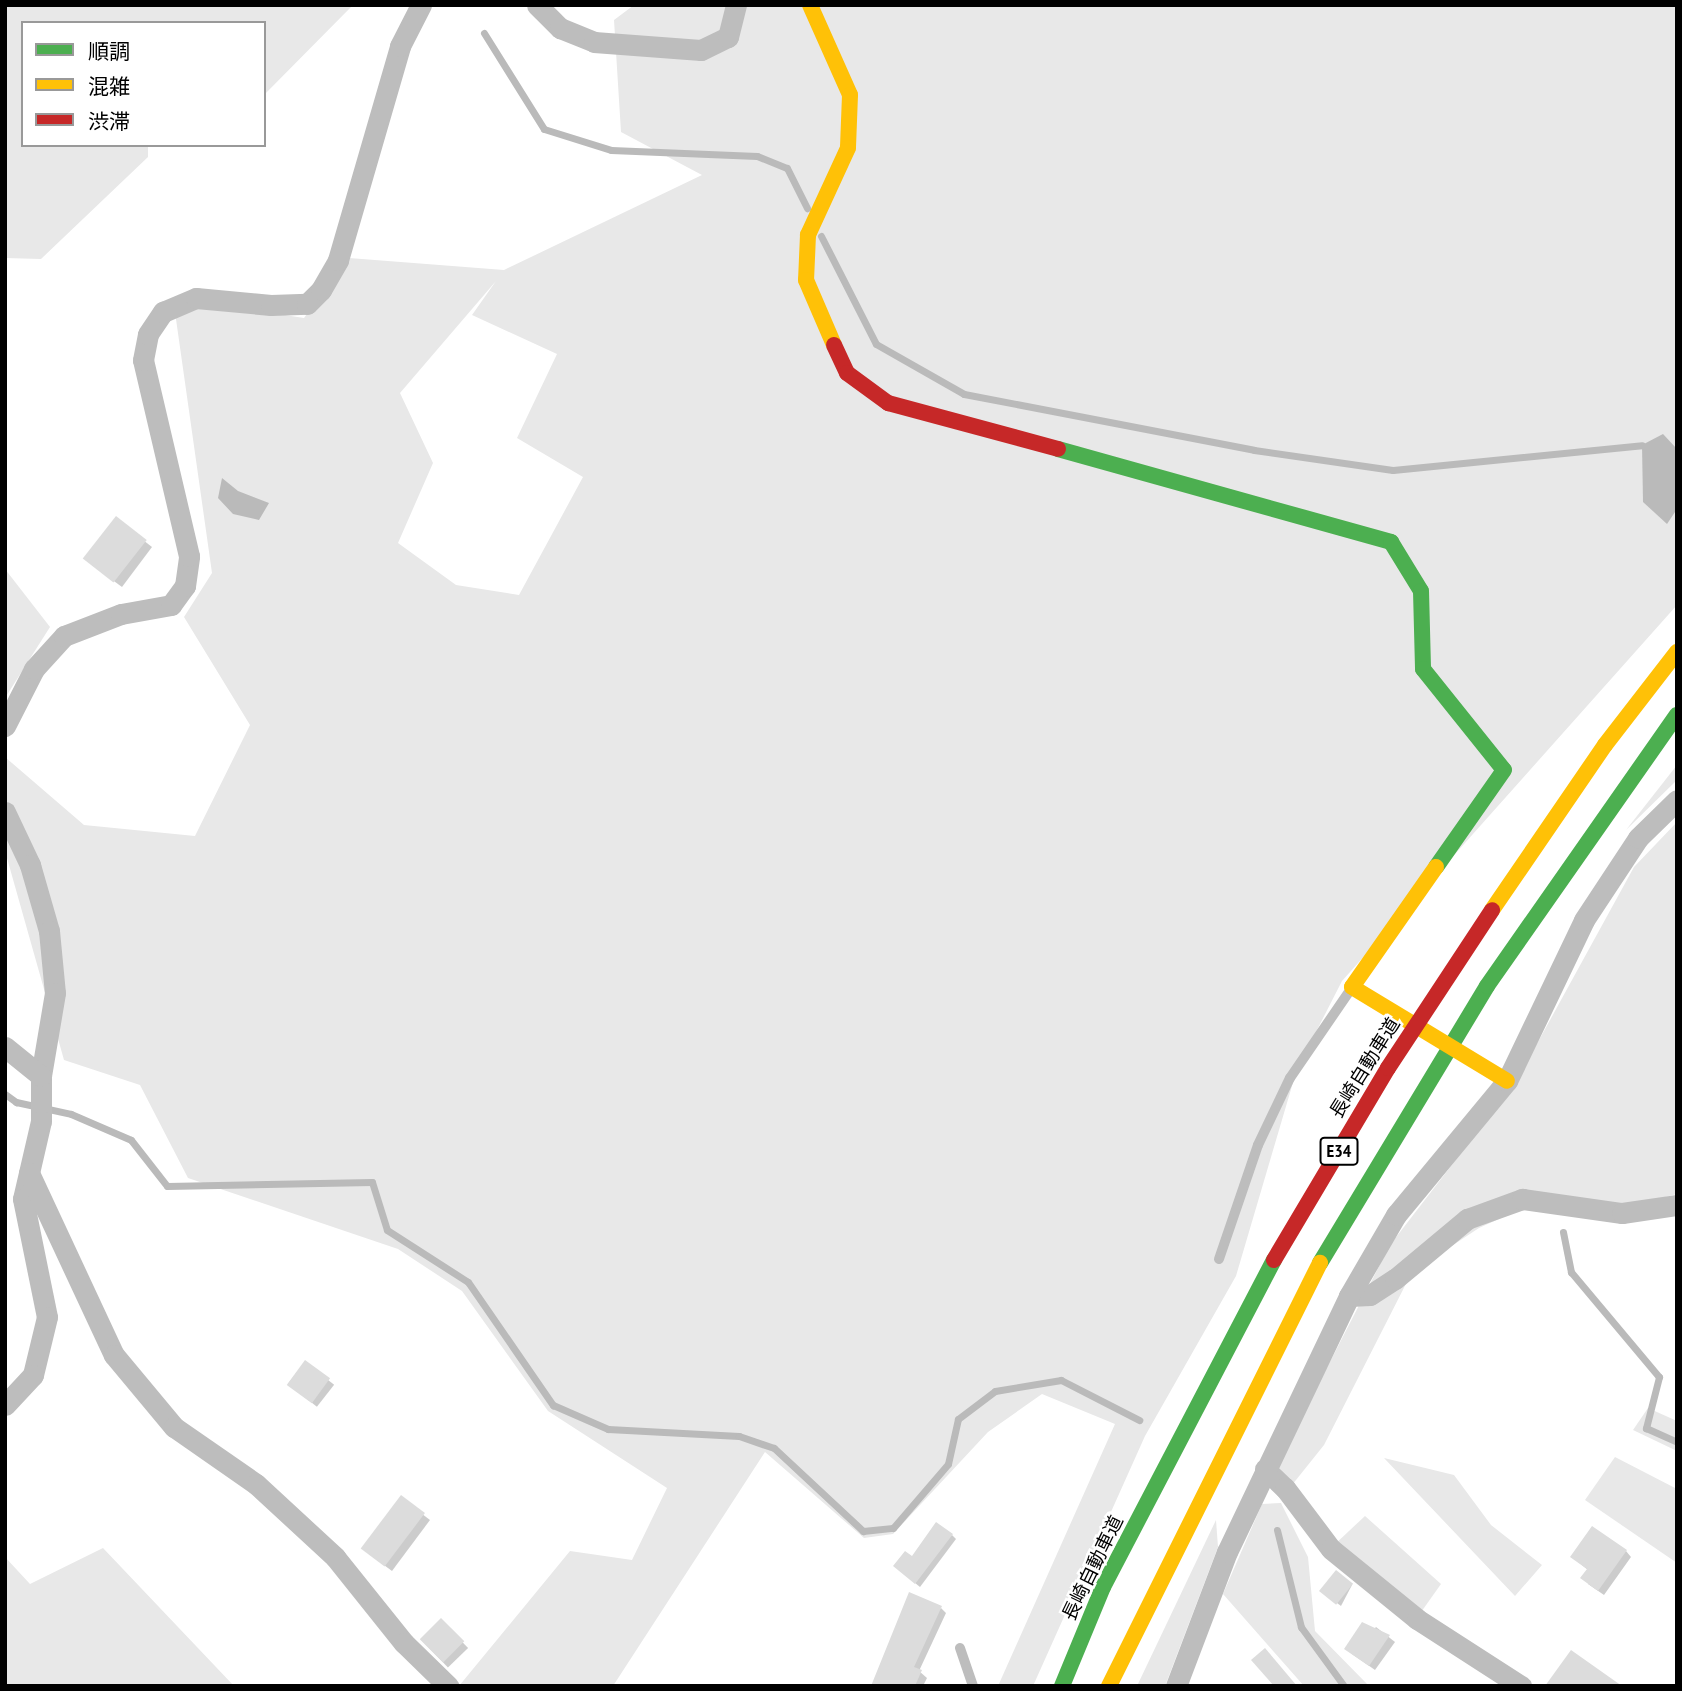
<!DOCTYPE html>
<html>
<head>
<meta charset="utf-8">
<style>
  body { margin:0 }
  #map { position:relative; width:1682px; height:1691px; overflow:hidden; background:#fff; font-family:"PT Sans Narrow","Noto Sans JP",sans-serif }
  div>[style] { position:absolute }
  .green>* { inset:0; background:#e8e8e8 }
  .water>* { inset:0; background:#bababa }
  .shadow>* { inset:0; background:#0003; transform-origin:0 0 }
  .stream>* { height:7px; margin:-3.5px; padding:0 3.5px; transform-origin:3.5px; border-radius:3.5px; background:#bababa }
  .building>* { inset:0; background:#dcdcdc; transform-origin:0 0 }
  .lane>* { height:10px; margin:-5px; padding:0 5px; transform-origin:5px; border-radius:5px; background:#bdbdbd }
  .street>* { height:21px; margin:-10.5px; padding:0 10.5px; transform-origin:10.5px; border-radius:10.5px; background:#bdbdbd }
  .fast>* { height:16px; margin:-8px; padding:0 8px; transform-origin:8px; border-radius:8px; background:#4caf50 }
  .slow>* { height:16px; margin:-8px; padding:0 8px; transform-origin:8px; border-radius:8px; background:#ffc107 }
  .jam>* { height:16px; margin:-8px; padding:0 8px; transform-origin:8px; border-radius:8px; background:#c62828 }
  span { translate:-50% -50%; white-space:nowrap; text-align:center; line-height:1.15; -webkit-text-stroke:5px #fff; paint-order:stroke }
  .shield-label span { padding:2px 5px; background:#fff; border:2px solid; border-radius:5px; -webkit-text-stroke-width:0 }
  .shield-label { font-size:18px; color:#000; font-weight:700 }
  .street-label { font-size:19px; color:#000 }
  .frame { position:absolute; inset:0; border:7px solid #000; pointer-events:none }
  .legend { position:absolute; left:21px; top:21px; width:245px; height:126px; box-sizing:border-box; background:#fff; border:2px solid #999; margin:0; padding:9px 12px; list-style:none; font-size:21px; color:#000 }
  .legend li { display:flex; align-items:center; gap:14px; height:35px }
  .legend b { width:35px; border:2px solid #999 }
</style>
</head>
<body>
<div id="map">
  <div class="green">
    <i style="clip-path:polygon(5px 5px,353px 5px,264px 95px,264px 23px,23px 23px,23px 145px,148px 145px,148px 157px,41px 259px,5px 258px)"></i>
    <i style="clip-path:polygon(evenodd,634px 5px,1677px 5px,1677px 605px,1342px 981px,1297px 1069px,1236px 1276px,1145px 1436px,1033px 1686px,998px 1686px,1115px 1424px,1042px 1394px,988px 1432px,893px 1534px,864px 1538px,765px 1452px,613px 1686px,459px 1686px,570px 1551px,632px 1560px,667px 1488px,548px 1411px,462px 1291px,398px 1249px,188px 1178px,140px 1085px,64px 1060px,5px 851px,5px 757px,84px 825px,195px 836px,250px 725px,184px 617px,212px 573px,173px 298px,304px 318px,349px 258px,504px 270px,702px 175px,621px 132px,614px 20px,634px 5px,496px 281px,472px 315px,557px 354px,517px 438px,583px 477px,519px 595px,456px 585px,398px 543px,433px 463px,400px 393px,496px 281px)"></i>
    <i style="clip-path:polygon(5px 569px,50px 627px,5px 698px)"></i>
    <i style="clip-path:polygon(1677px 765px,1677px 780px,1626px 830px)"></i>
    <i style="clip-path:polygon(1677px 822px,1677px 1194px,1626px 1207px,1525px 1207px,1479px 1228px,1412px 1272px,1324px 1445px,1292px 1485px,1277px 1465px,1390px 1245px,1516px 1082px,1634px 867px)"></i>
    <i style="clip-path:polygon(1648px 1408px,1677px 1421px,1677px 1451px,1633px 1430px)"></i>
    <i style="clip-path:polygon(1615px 1457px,1677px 1489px,1677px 1563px,1585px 1500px)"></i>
    <i style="clip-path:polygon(1384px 1458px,1454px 1475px,1491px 1525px,1542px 1565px,1515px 1596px)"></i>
    <i style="clip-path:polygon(1281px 1503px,1308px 1557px,1315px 1631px,1369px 1686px,1304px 1686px,1223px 1594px,1262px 1504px)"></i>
    <i style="clip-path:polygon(1365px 1516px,1441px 1584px,1419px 1615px,1333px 1546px)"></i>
    <i style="clip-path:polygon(1216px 1520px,1218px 1547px,1165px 1686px,1137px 1686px)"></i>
    <i style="clip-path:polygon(103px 1548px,234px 1686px,5px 1686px,5px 1557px,30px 1584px)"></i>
  </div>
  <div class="water">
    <i style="clip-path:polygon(1663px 434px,1677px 449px,1677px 509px,1667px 524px,1643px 502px,1642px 445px)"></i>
    <i style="clip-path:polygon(222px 478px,238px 491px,269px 503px,259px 520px,233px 514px,218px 498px)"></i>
  </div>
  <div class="shadow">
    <i style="clip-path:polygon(116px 519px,152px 547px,122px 587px,92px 565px)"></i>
    <i style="left:305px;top:1362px;width:37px;height:28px;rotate:38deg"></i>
    <i style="clip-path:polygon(401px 1498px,430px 1520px,392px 1571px,369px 1554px)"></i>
    <i style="clip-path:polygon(952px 1535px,956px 1539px,920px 1587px,899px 1570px)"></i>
    <i style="clip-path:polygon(1626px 1551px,1631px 1557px,1604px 1595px,1588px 1584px,1588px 1570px,1572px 1557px)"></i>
    <i style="clip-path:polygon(1352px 1585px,1341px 1606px,1325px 1594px)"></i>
    <i style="clip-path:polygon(941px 1608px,946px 1613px,919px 1671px,927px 1678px,923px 1686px,873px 1686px)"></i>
    <i style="left:441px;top:1620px;width:39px;height:28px;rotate:46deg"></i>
    <i style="clip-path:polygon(1376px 1627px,1395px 1642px,1375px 1670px,1352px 1654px)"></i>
  </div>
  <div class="stream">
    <i style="left:484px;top:33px;width:113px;rotate:58deg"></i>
    <i style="left:544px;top:129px;width:70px;rotate:17.4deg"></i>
    <i style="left:611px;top:150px;width:146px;rotate:2.4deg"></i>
    <i style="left:757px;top:156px;width:32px;rotate:22deg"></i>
    <i style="left:787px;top:168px;width:45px;rotate:63.4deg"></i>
    <i style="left:821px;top:236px;width:121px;rotate:63deg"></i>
    <i style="left:876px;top:344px;width:101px;rotate:29.6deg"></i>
    <i style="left:964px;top:394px;width:295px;rotate:10.9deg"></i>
    <i style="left:1254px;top:450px;width:140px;rotate:8.2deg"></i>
    <i style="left:1393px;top:470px;width:250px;rotate:-5.7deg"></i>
    <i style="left:5px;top:1094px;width:14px;rotate:36deg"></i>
    <i style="left:16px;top:1102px;width:56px;rotate:12.3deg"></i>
    <i style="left:71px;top:1114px;width:65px;rotate:23.4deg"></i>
    <i style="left:131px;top:1140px;width:58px;rotate:52deg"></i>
    <i style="left:167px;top:1186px;width:205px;rotate:-1.1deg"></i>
    <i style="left:372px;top:1182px;width:50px;rotate:72.6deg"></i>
    <i style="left:387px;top:1230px;width:96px;rotate:32.7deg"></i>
    <i style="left:468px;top:1282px;width:150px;rotate:55.4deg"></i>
    <i style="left:553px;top:1405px;width:60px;rotate:23.6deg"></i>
    <i style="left:608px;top:1429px;width:131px;rotate:3.1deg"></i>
    <i style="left:739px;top:1436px;width:37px;rotate:19deg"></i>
    <i style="left:774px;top:1448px;width:122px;rotate:43deg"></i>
    <i style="left:863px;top:1531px;width:30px;rotate:-6deg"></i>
    <i style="left:893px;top:1528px;width:84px;rotate:-49.3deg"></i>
    <i style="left:948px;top:1464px;width:46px;rotate:-77.5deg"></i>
    <i style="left:958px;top:1419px;width:46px;rotate:-37.1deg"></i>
    <i style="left:995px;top:1391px;width:67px;rotate:-9.5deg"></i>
    <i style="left:1061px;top:1380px;width:88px;rotate:27.1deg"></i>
    <i style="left:1563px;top:1232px;width:41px;rotate:78.7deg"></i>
    <i style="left:1571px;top:1272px;width:137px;rotate:50deg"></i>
    <i style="left:1659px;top:1377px;width:53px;rotate:104.3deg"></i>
    <i style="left:1646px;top:1428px;width:34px;rotate:24deg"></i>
    <i style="left:1277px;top:1530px;width:100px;rotate:76.1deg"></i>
    <i style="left:1301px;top:1627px;width:73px;rotate:53.9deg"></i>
  </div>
  <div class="building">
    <i style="left:116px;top:516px;width:39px;height:54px;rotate:38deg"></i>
    <i style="left:305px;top:1360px;width:31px;height:31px;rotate:36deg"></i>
    <i style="left:401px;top:1495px;width:30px;height:67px;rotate:37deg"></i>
    <i style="clip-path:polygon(936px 1522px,953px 1534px,915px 1584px,893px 1566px,905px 1551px,912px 1556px)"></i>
    <i style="clip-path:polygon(1592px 1526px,1627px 1550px,1598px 1591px,1580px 1578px,1587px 1569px,1570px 1557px)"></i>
    <i style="left:1336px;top:1570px;width:22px;height:27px;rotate:39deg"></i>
    <i style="clip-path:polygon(909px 1592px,942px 1606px,914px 1667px,922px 1670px,915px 1686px,871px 1686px)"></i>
    <i style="left:441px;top:1618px;width:33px;height:30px;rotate:45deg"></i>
    <i style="clip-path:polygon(1362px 1622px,1390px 1635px,1369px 1666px,1344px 1649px)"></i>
    <i style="clip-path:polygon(1265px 1648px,1297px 1686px,1274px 1686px,1251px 1660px)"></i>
    <i style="clip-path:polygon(1571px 1650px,1622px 1686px,1545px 1686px)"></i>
  </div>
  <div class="lane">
    <i style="left:1219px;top:1259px;width:120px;rotate:-71.1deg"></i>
    <i style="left:1258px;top:1145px;width:74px;rotate:-64.5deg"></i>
    <i style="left:1290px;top:1078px;width:108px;rotate:-55.6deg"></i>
    <i style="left:960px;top:1648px;width:40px;rotate:71.1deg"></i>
  </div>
  <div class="street">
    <i style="left:537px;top:5px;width:33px;rotate:45deg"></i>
    <i style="left:560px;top:28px;width:37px;rotate:22deg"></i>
    <i style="left:594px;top:42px;width:107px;rotate:4.3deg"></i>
    <i style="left:701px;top:50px;width:30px;rotate:-26deg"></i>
    <i style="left:728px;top:37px;width:33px;rotate:-76deg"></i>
    <i style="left:5px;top:726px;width:64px;rotate:-63deg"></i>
    <i style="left:34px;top:669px;width:45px;rotate:-47.7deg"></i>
    <i style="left:64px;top:636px;width:61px;rotate:-21.1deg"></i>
    <i style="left:121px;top:614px;width:51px;rotate:-10.2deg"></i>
    <i style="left:171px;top:605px;width:24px;rotate:-54deg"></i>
    <i style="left:185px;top:586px;width:30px;rotate:-82deg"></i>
    <i style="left:189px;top:556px;width:201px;rotate:-103.2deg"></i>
    <i style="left:143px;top:360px;width:26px;rotate:-79deg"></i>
    <i style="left:148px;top:334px;width:27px;rotate:-56deg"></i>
    <i style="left:163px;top:312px;width:36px;rotate:-23deg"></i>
    <i style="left:196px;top:298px;width:75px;rotate:5.3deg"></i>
    <i style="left:271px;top:305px;width:36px;rotate:-2deg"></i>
    <i style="left:307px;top:304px;width:20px;rotate:-45deg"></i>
    <i style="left:321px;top:290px;width:34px;rotate:-60deg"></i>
    <i style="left:338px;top:260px;width:223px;rotate:-73.8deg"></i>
    <i style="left:400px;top:46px;width:46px;rotate:-62.9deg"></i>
    <i style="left:5px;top:812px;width:59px;rotate:64.7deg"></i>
    <i style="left:30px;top:865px;width:69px;rotate:73.9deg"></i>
    <i style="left:49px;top:931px;width:62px;rotate:84.5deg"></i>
    <i style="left:55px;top:993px;width:84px;rotate:99.6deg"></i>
    <i style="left:41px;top:1076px;width:45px;rotate:90deg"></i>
    <i style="left:41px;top:1121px;width:80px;rotate:103deg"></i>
    <i style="left:23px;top:1199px;width:120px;rotate:78.5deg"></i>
    <i style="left:47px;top:1317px;width:60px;rotate:103.6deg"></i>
    <i style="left:33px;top:1375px;width:41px;rotate:133deg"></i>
    <i style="left:5px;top:1047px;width:46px;rotate:38.9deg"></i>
    <i style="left:29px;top:1173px;width:201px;rotate:65deg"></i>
    <i style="left:114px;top:1355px;width:94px;rotate:50.2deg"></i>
    <i style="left:174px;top:1427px;width:100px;rotate:34.8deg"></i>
    <i style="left:256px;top:1484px;width:108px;rotate:42.7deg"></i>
    <i style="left:335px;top:1557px;width:110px;rotate:51.3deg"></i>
    <i style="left:404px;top:1643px;width:62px;rotate:44.3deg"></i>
    <i style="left:1349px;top:1296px;width:21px;rotate:-3deg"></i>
    <i style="left:1370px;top:1295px;width:30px;rotate:-33deg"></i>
    <i style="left:1395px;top:1279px;width:94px;rotate:-39.8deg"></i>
    <i style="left:1467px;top:1219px;width:59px;rotate:-20deg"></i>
    <i style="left:1522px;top:1199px;width:101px;rotate:8deg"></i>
    <i style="left:1622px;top:1213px;width:56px;rotate:-8.3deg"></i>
    <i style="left:1265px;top:1469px;width:28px;rotate:44deg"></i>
    <i style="left:1285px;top:1488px;width:76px;rotate:53deg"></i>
    <i style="left:1331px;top:1549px;width:111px;rotate:39.1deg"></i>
    <i style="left:1417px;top:1619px;width:124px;rotate:32.8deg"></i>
    <i style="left:1176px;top:1686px;width:143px;rotate:-69.2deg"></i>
    <i style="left:1227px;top:1552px;width:284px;rotate:-64.5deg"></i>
    <i style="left:1349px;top:1296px;width:94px;rotate:-59.9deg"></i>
    <i style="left:1396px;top:1215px;width:174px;rotate:-50.4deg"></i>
    <i style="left:1507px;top:1081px;width:178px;rotate:-64.4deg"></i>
    <i style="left:1584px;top:920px;width:98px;rotate:-56.6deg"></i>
    <i style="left:1638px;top:838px;width:54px;rotate:-44.3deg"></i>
  </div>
  <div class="fast">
    <i style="left:1058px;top:449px;width:346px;rotate:15.6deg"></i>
    <i style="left:1391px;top:542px;width:57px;rotate:58.5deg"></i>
    <i style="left:1421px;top:591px;width:78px;rotate:88.5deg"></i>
    <i style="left:1423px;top:669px;width:129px;rotate:51.3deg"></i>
    <i style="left:1504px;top:770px;width:118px;rotate:125deg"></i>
    <i style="left:1320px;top:1263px;width:323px;rotate:-58.9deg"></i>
    <i style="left:1487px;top:986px;width:331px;rotate:-55deg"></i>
    <i style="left:1062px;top:1686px;width:107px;rotate:-67.5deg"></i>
    <i style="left:1103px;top:1587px;width:369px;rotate:-62.4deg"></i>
  </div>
  <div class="slow">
    <i style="left:810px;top:5px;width:98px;rotate:66deg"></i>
    <i style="left:850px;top:95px;width:53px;rotate:92.2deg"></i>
    <i style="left:848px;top:148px;width:96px;rotate:114.7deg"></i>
    <i style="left:808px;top:235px;width:45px;rotate:92.5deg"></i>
    <i style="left:806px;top:280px;width:71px;rotate:66.7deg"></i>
    <i style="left:1436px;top:867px;width:146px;rotate:125deg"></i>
    <i style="left:1352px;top:987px;width:181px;rotate:31.2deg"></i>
    <i style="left:1492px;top:910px;width:200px;rotate:-55.6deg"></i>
    <i style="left:1605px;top:745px;width:118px;rotate:-52.3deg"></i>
    <i style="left:1109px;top:1686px;width:473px;rotate:-63.5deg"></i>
  </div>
  <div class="jam">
    <i style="left:834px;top:345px;width:31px;rotate:65deg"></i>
    <i style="left:847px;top:373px;width:51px;rotate:36.2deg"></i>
    <i style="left:888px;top:403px;width:176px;rotate:15.1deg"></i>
    <i style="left:1274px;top:1260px;width:223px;rotate:-59.3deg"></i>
    <i style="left:1388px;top:1068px;width:189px;rotate:-56.6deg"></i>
  </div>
  <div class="shield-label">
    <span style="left:1339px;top:1151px">E34</span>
  </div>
  <div class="street-label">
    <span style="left:1365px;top:1068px;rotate:-58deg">長崎自動車道</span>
    <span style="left:1093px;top:1568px;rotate:-64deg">長崎自動車道</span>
  </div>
  <div class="frame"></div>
  <ul class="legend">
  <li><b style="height:9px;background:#4caf50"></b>順調</li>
  <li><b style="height:9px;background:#ffc107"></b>混雑</li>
  <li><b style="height:9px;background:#c62828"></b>渋滞</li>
  </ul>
</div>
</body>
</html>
